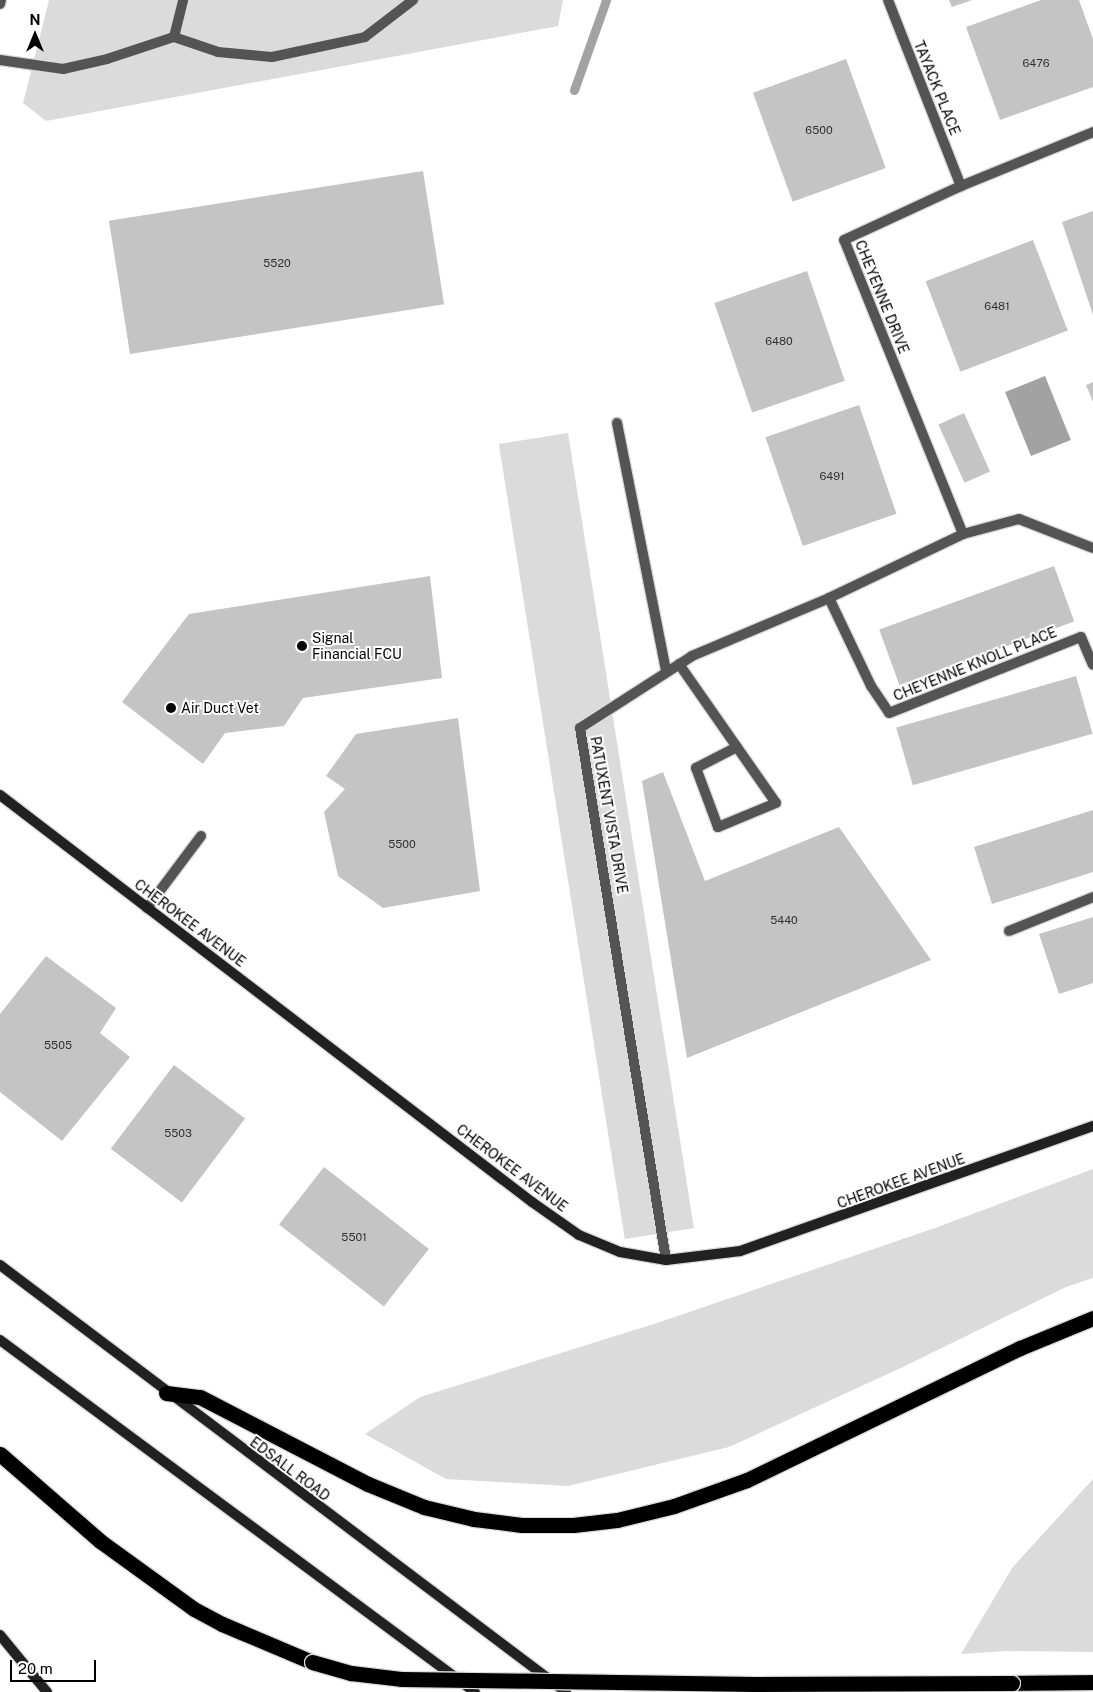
<!DOCTYPE html>
<html>
<head>
<meta charset="utf-8">
<style>
  body { margin:0 }
  #map { position:relative; width:1093px; height:1692px; overflow:hidden; background:#fff; font-family:"Public Sans",sans-serif }
  div>[style] { position:absolute }
  .green>* { inset:0; background:#dbdbdb; transform-origin:0 0 }
  .water>* { inset:0; background:#a2a2a2; transform-origin:0 0 }
  .stream>* { height:9px; margin:-4.5px; padding:0 4.5px; transform-origin:4.5px; border-radius:4.5px; background:#a2a2a2 }
  .building>* { inset:0; background:#c4c4c4; transform-origin:0 0 }
  .roads { filter:drop-shadow(1px 0 #dbdbdb) drop-shadow(-1px 0 #dbdbdb) drop-shadow(0 1px #dbdbdb) drop-shadow(0 -1px #dbdbdb) }
  .lane>* { height:10px; margin:-5px; padding:0 5px; transform-origin:5px; border-radius:5px; background:#545454 }
  .street>* { height:10px; margin:-5px; padding:0 5px; transform-origin:5px; border-radius:5px; background:#545454 }
  .secondary>* { height:10px; margin:-5px; padding:0 5px; transform-origin:5px; border-radius:5px; background:#212121 }
  .highway>* { height:15px; margin:-7.5px; padding:0 7.5px; transform-origin:7.5px; border-radius:7.5px; background:#000 }
  .bridges { filter:drop-shadow(1px 0 #dbdbdb) drop-shadow(-1px 0 #dbdbdb) drop-shadow(0 1px #dbdbdb) drop-shadow(0 -1px #dbdbdb) }
  .highway-bridge>* { height:15px; margin:-7.5px; padding:0 7.5px; transform-origin:7.5px; border-radius:7.5px; background:#000 }
  .dots>* { width:14px; height:14px; translate:-50% -50%; box-sizing:border-box; border:2px solid #fff; border-radius:50% }
  span { translate:-50% -50%; white-space:nowrap; text-align:center; line-height:1.15; -webkit-text-stroke:4px #fff; paint-order:stroke }
  .number-label { font-size:11px; color:#313131 }
  .number-label span { -webkit-text-stroke-width:0 }
  .street-label { font-size:14px; color:#000 }
  .poi-label { font-size:14px; color:#000 }
  .left { translate:0 -50%; text-align:left }
  .north { position:absolute; left:10px; top:10px; width:50px; height:50px; -webkit-text-stroke:4px #fff; paint-order:stroke; rotate:0deg; font-size:14px; font-weight:700; line-height:20px; text-align:center; color:#000 }
  .north::after { content:''; display:block; margin:auto; width:18px; height:22px; background:#000; clip-path:polygon(50% 0,100% 100%,50% 72%,0 100%) }
  .scale { position:absolute; left:10px; top:1660px; width:86px; height:22px; box-sizing:border-box; border:2px solid #000; border-top:0; padding-left:6px; font-size:15px; line-height:18px; white-space:nowrap; color:#000; -webkit-text-stroke:4px #fff; paint-order:stroke }
</style>
</head>
<body>
<div id="map">
  <div class="green">
    <i style="clip-path:polygon(49px 0,563px 0,558px 26px,46px 121px,23px 103px)"></i>
    <i style="left:568px;top:433px;width:805px;height:70px;rotate:81deg"></i>
    <i style="clip-path:polygon(1093px 1169px,1093px 1278px,1066px 1287px,903px 1367px,729px 1447px,568px 1486px,446px 1479px,365px 1434px,420px 1397px,657px 1323px,935px 1228px)"></i>
    <i style="clip-path:polygon(1093px 1479px,1093px 1652px,1006px 1651px,961px 1654px,1012px 1568px)"></i>
  </div>
  <div class="water">
    <i style="left:1045px;top:376px;width:69px;height:43px;rotate:68deg"></i>
  </div>
  <div class="stream">
    <i style="left:574px;top:90px;width:96px;rotate:-70.4deg"></i>
  </div>
  <div class="building">
    <i style="clip-path:polygon(949px 0,972px 0,952px 7px)"></i>
    <i style="clip-path:polygon(1041px 0,1079px 0,1093px 39px,1093px 87px,1000px 120px,966px 27px)"></i>
    <i style="left:846px;top:59px;width:116px;height:99px;rotate:70deg"></i>
    <i style="left:423px;top:171px;width:135px;height:318px;rotate:81deg"></i>
    <i style="clip-path:polygon(1093px 211px,1093px 315px,1062px 222px)"></i>
    <i style="left:1033px;top:240px;width:97px;height:115px;rotate:69deg"></i>
    <i style="left:807px;top:271px;width:116px;height:98px;rotate:71deg"></i>
    <i style="clip-path:polygon(1093px 382px,1093px 402px,1086px 385px)"></i>
    <i style="left:859px;top:405px;width:115px;height:99px;rotate:71deg"></i>
    <i style="left:964px;top:413px;width:64px;height:28px;rotate:66deg"></i>
    <i style="left:1054px;top:566px;width:59px;height:186px;rotate:70deg"></i>
    <i style="clip-path:polygon(430px 576px,442px 678px,303px 698px,284px 726px,225px 733px,203px 764px,122px 702px,189px 614px)"></i>
    <i style="left:1076px;top:676px;width:60px;height:187px;rotate:74deg"></i>
    <i style="clip-path:polygon(458px 718px,480px 891px,383px 908px,338px 876px,324px 812px,345px 789px,326px 776px,356px 734px)"></i>
    <i style="clip-path:polygon(663px 772px,705px 881px,839px 827px,931px 960px,687px 1058px,642px 781px)"></i>
    <i style="clip-path:polygon(1093px 810px,1093px 872px,992px 904px,974px 847px)"></i>
    <i style="clip-path:polygon(1093px 917px,1093px 983px,1059px 994px,1039px 934px)"></i>
    <i style="clip-path:polygon(46px 956px,116px 1008px,100px 1033px,130px 1057px,62px 1141px,0 1092px,0 1014px)"></i>
    <i style="left:174px;top:1065px;width:89px;height:105px;rotate:37deg"></i>
    <i style="left:324px;top:1167px;width:133px;height:73px;rotate:38deg"></i>
  </div>
  <div class="roads">
    <div class="lane">
      <i style="left:174px;top:37px;width:38px;rotate:-76deg"></i>
      <i style="left:0;top:60px;width:64px;rotate:8.1deg"></i>
      <i style="left:63px;top:69px;width:45px;rotate:-12.8deg"></i>
      <i style="left:107px;top:59px;width:71px;rotate:-18.2deg"></i>
      <i style="left:174px;top:37px;width:46px;rotate:18.8deg"></i>
      <i style="left:218px;top:52px;width:54px;rotate:5.3deg"></i>
      <i style="left:272px;top:57px;width:95px;rotate:-12.1deg"></i>
      <i style="left:365px;top:37px;width:61px;rotate:-37.6deg"></i>
      <i style="left:617px;top:423px;width:253px;rotate:78.8deg"></i>
      <i style="left:679px;top:664px;width:169px;rotate:55.1deg"></i>
      <i style="left:776px;top:803px;width:63px;rotate:157.5deg"></i>
      <i style="left:718px;top:827px;width:63px;rotate:-110.4deg"></i>
      <i style="left:696px;top:768px;width:46px;rotate:-27.1deg"></i>
      <i style="left:147px;top:908px;width:90px;rotate:-53.1deg"></i>
    </div>
    <div class="street">
      <i style="left:888px;top:0;width:200px;rotate:68.6deg"></i>
      <i style="left:0;top:4px;width:4px;rotate:-76deg"></i>
      <i style="left:963px;top:534px;width:317px;rotate:-112deg"></i>
      <i style="left:844px;top:240px;width:129px;rotate:-24.8deg"></i>
      <i style="left:961px;top:186px;width:143px;rotate:-22.2deg"></i>
      <i style="left:829px;top:598px;width:98px;rotate:64.5deg"></i>
      <i style="left:871px;top:686px;width:32px;rotate:56deg"></i>
      <i style="left:889px;top:713px;width:206px;rotate:-21.6deg"></i>
      <i style="left:1081px;top:637px;width:30px;rotate:67deg"></i>
      <i style="left:1009px;top:931px;width:91px;rotate:-22deg"></i>
      <i style="left:666px;top:1260px;width:539px;rotate:-99.18deg"></i>
      <i style="left:580px;top:728px;width:133px;rotate:-32.7deg"></i>
      <i style="left:692px;top:656px;width:149px;rotate:-22.9deg"></i>
      <i style="left:829px;top:598px;width:148px;rotate:-25.5deg"></i>
      <i style="left:963px;top:534px;width:58px;rotate:-15deg"></i>
      <i style="left:1019px;top:519px;width:79px;rotate:21.4deg"></i>
    </div>
    <div class="secondary">
      <i style="left:0;top:795px;width:670px;rotate:37.42deg"></i>
      <i style="left:532px;top:1202px;width:57px;rotate:35.1deg"></i>
      <i style="left:579px;top:1235px;width:44px;rotate:22.5deg"></i>
      <i style="left:620px;top:1252px;width:47px;rotate:9.9deg"></i>
      <i style="left:666px;top:1260px;width:75px;rotate:-6.9deg"></i>
      <i style="left:740px;top:1251px;width:374px;rotate:-19.5deg"></i>
      <i style="left:0;top:1265px;width:709px;rotate:37.03deg"></i>
      <i style="left:0;top:1340px;width:591px;rotate:36.54deg"></i>
      <i style="left:0;top:1635px;width:74px;rotate:50.5deg"></i>
    </div>
    <div class="highway">
      <i style="left:166px;top:1393px;width:34px;rotate:7deg"></i>
      <i style="left:200px;top:1397px;width:189px;rotate:27.4deg"></i>
      <i style="left:368px;top:1484px;width:61px;rotate:22.3deg"></i>
      <i style="left:424px;top:1507px;width:51px;rotate:13.5deg"></i>
      <i style="left:474px;top:1519px;width:48px;rotate:7.1deg"></i>
      <i style="left:522px;top:1525px;width:51px"></i>
      <i style="left:573px;top:1525px;width:44px;rotate:-6.5deg"></i>
      <i style="left:617px;top:1520px;width:59px;rotate:-13.8deg"></i>
      <i style="left:674px;top:1506px;width:77px;rotate:-19.6deg"></i>
      <i style="left:747px;top:1480px;width:303px;rotate:-25.8deg"></i>
      <i style="left:1020px;top:1348px;width:79px;rotate:-22.3deg"></i>
      <i style="left:0;top:1454px;width:133px;rotate:41deg"></i>
      <i style="left:100px;top:1541px;width:116px;rotate:35.9deg"></i>
      <i style="left:194px;top:1609px;width:32px;rotate:28deg"></i>
      <i style="left:222px;top:1624px;width:98px;rotate:22.9deg"></i>
      <i style="left:1012px;top:1683px;width:81px;rotate:-0.7deg"></i>
    </div>
  </div>
  <div class="bridges">
    <div class="highway-bridge">
      <i style="left:312px;top:1662px;width:41px;rotate:15.8deg"></i>
      <i style="left:351px;top:1673px;width:50px;rotate:6.8deg"></i>
      <i style="left:401px;top:1679px;width:353px;rotate:0.8deg"></i>
      <i style="left:754px;top:1684px;width:258px;rotate:-0.2deg"></i>
    </div>
  </div>
  <div class="dots">
    <i style="left:302px;top:646px;background:#000"></i>
    <i style="left:171px;top:708px;background:#000"></i>
  </div>
  <div class="number-label">
    <span style="left:1036px;top:63px">6476</span>
    <span style="left:819px;top:130px">6500</span>
    <span style="left:277px;top:263px">5520</span>
    <span style="left:997px;top:306px">6481</span>
    <span style="left:779px;top:341px">6480</span>
    <span style="left:832px;top:476px">6491</span>
    <span style="left:402px;top:844px">5500</span>
    <span style="left:784px;top:920px">5440</span>
    <span style="left:58px;top:1045px">5505</span>
    <span style="left:178px;top:1133px">5503</span>
    <span style="left:354px;top:1237px">5501</span>
  </div>
  <div class="street-label">
    <span style="left:937px;top:88px;rotate:68deg">TAYACK PLACE</span>
    <span style="left:882px;top:297px;rotate:68deg">CHEYENNE DRIVE</span>
    <span style="left:975px;top:664px;rotate:-22deg">CHEYENNE KNOLL PLACE</span>
    <span style="left:609px;top:815px;rotate:80deg">PATUXENT VISTA DRIVE</span>
    <span style="left:190px;top:923px;rotate:37deg">CHEROKEE AVENUE</span>
    <span style="left:512px;top:1168px;rotate:37deg">CHEROKEE AVENUE</span>
    <span style="left:901px;top:1181px;rotate:-20deg">CHEROKEE AVENUE</span>
    <span style="left:290px;top:1469px;rotate:37deg">EDSALL ROAD</span>
  </div>
  <div class="poi-label">
    <span class="left" style="left:312px;top:646px">Signal<br>Financial FCU</span>
    <span class="left" style="left:181px;top:708px">Air Duct Vet</span>
  </div>
  <div class="north">N</div>
  <div class="scale">20 m</div>
</div>
</body>
</html>
